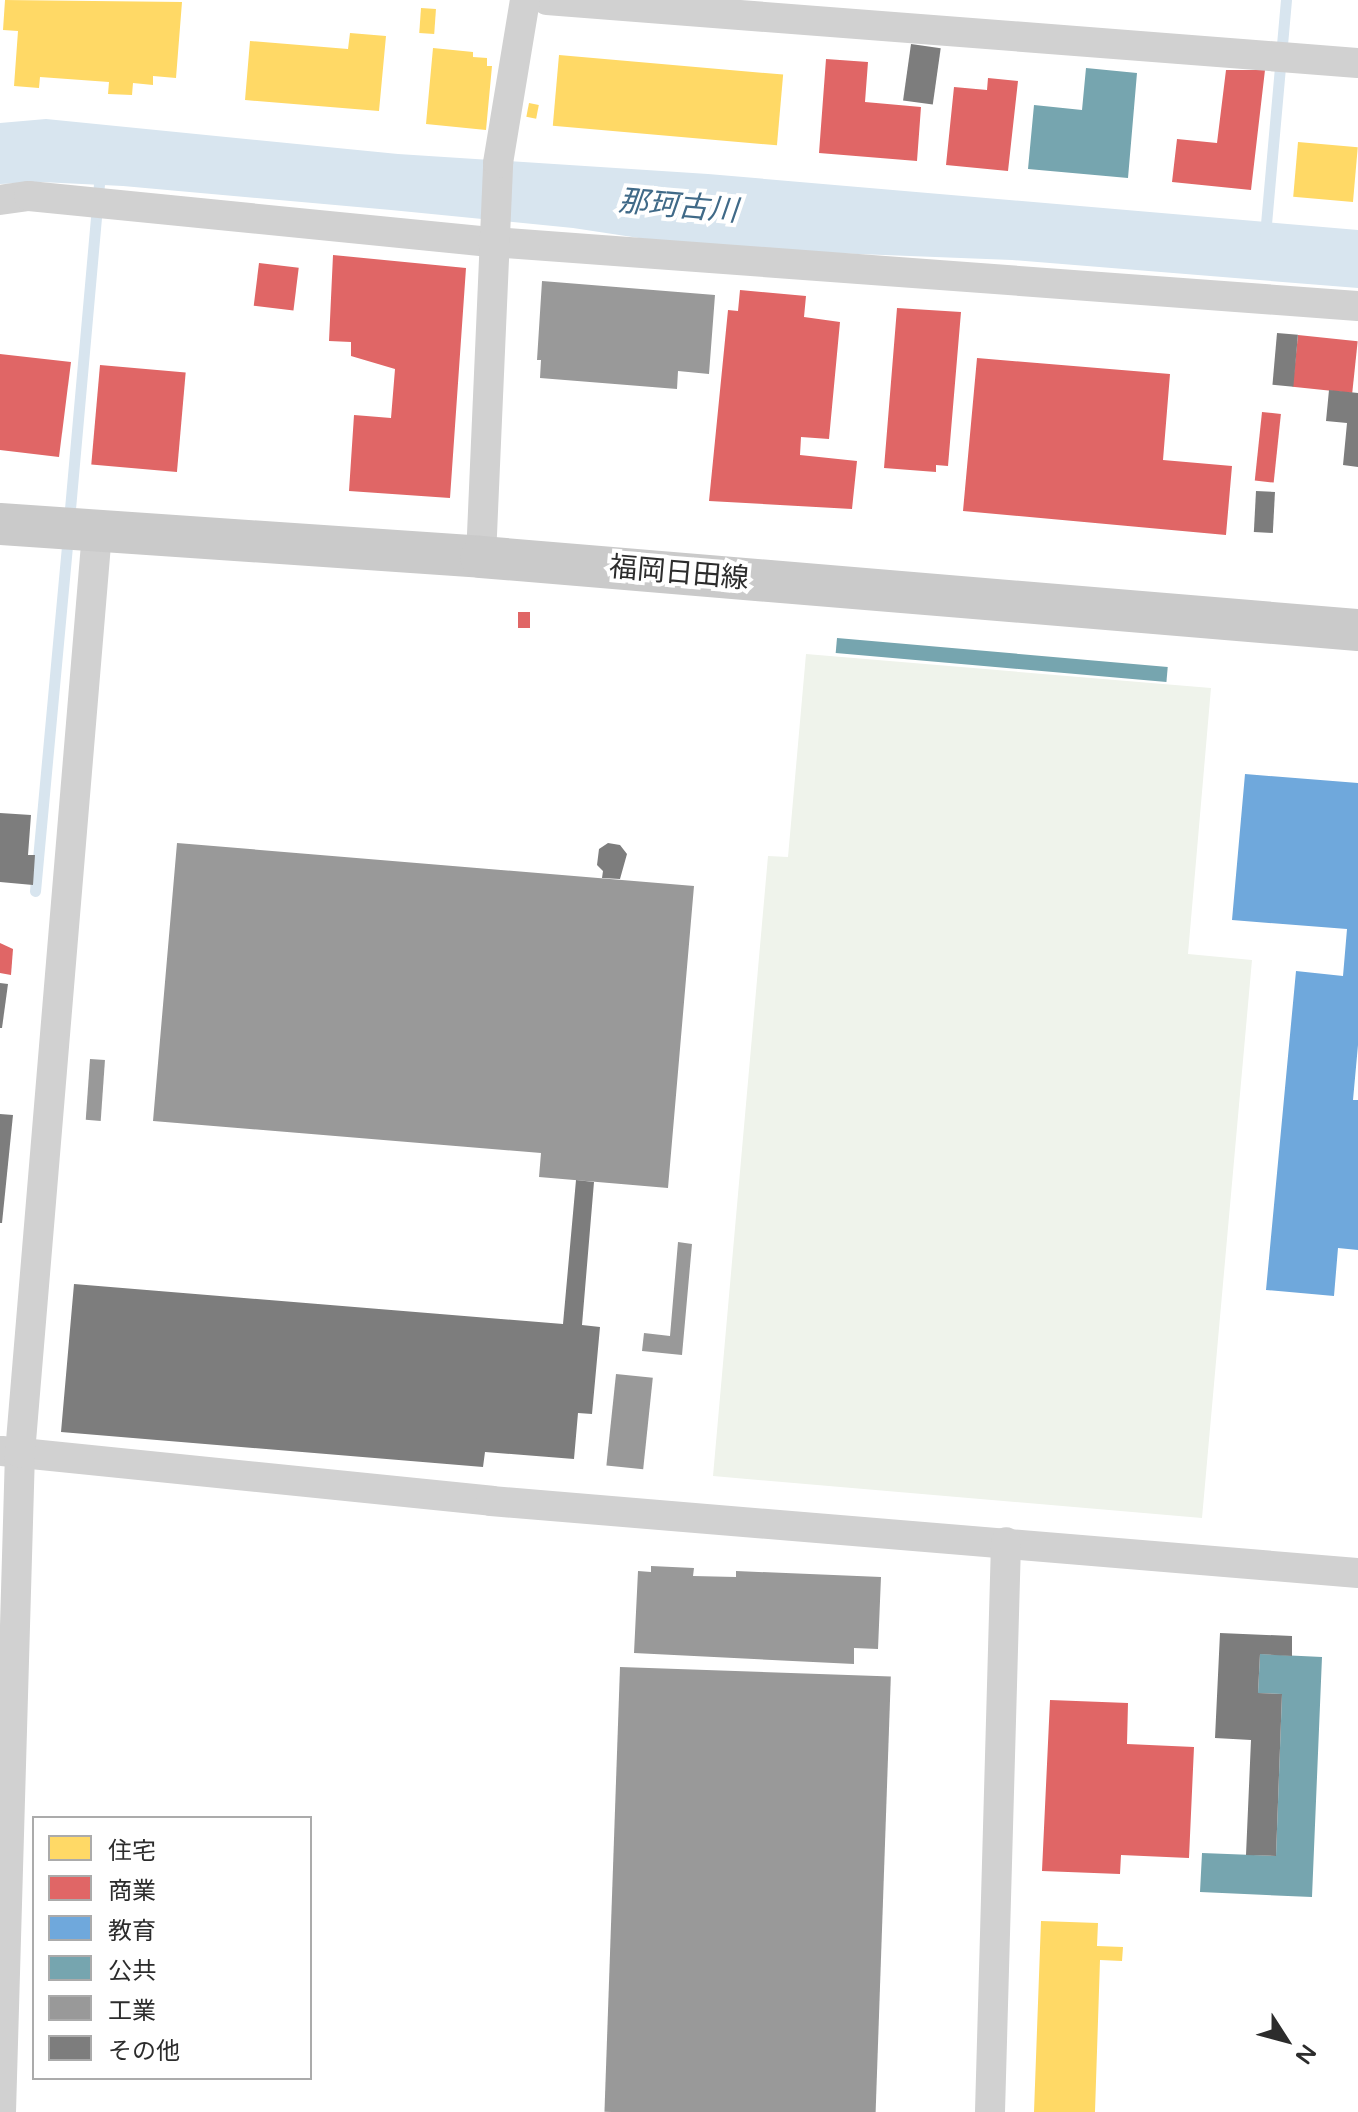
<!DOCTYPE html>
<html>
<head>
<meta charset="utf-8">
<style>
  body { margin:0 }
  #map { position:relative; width:1358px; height:2112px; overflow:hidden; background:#fff; font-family:"Varela Round","Noto Sans JP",sans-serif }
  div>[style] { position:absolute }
  .green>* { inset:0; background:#eff3eb }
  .water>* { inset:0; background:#d8e5ef }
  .homes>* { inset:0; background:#ffd966; transform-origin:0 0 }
  .shops>* { inset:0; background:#e06666; transform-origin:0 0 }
  .schools>* { inset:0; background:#6fa8dc }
  .public>* { inset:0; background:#76a5af; transform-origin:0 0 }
  .industry>* { inset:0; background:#999; transform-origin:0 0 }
  .stream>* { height:11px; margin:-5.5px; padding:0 5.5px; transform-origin:5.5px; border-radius:5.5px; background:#d8e5ef }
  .building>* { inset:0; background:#7d7d7d; transform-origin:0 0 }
  .street>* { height:30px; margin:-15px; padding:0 15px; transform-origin:15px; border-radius:15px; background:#d1d1d1 }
  .secondary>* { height:42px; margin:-21px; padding:0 21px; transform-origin:21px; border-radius:21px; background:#cacaca }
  span { translate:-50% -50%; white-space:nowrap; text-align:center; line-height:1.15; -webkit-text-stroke:8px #fff; paint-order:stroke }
  .street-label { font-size:28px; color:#2c2c2c }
  .water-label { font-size:30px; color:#406a88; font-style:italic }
  .legend { position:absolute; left:32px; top:1816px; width:280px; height:264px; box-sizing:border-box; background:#fff; border:2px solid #ababab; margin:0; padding:10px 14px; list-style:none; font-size:24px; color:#2c2c2c }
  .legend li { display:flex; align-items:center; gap:16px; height:40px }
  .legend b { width:40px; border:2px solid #ababab }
  .north { position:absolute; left:1246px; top:2000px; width:80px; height:80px; -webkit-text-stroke:6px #fff; paint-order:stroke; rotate:126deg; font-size:22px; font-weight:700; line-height:32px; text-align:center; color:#2c2c2c }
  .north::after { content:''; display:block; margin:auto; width:28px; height:36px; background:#2c2c2c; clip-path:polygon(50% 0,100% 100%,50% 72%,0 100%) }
</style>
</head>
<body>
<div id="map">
  <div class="green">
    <i style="clip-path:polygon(806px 654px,1211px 688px,1188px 954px,1252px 960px,1202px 1518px,713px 1476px,768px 856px,788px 857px)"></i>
  </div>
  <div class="water">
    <i style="clip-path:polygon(46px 119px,398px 154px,708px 174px,1358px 230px,1358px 288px,1012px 260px,705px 248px,573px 228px,391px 210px,123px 186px,41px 182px,0 184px,0 123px)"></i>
  </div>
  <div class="homes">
    <i style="clip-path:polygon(5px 0,182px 2px,176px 78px,153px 76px,153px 85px,133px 83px,132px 95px,108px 94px,109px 82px,40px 77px,39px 88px,14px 86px,18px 31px,3px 30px)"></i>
    <i style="left:421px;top:8px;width:15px;height:25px;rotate:4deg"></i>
    <i style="clip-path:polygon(350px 33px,386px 36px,379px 111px,245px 100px,250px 41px,348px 49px)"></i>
    <i style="clip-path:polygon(433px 48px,473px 52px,473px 57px,487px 58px,487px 66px,492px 66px,486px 130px,426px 124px)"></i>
    <i style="left:559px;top:55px;width:225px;height:71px;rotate:5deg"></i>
    <i style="left:529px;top:103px;width:10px;height:14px;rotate:11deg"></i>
    <i style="left:1298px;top:142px;width:60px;height:55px;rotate:5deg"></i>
    <i style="clip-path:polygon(1041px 1921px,1098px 1923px,1097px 1946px,1123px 1947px,1122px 1961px,1100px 1960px,1095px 2112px,1034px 2112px)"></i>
  </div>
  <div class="shops">
    <i style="clip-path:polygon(826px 59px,868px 62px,865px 102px,921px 107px,917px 161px,819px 153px)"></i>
    <i style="clip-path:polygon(1226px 70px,1265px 70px,1251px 190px,1172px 182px,1177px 139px,1217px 143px)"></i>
    <i style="clip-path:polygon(988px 78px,1018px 81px,1008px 171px,946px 165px,954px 87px,987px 90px)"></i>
    <i style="clip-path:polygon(333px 255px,466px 268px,450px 498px,349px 491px,354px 415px,391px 418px,395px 369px,351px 356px,351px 342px,329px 341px)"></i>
    <i style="left:259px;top:263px;width:40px;height:43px;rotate:7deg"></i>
    <i style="clip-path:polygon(740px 290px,806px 296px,804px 317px,840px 322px,829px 439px,801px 437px,800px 455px,857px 461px,852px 509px,709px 501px,728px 310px,738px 311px)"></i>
    <i style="clip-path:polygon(897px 308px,961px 312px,948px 466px,936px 465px,936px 472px,884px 468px)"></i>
    <i style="left:1298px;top:335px;width:60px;height:52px;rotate:6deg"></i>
    <i style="clip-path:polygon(0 354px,71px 362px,59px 457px,0 450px)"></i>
    <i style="clip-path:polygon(977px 358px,1170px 374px,1163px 460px,1232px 466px,1226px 535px,963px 511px)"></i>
    <i style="left:100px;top:365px;width:86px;height:100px;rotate:5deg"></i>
    <i style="left:1262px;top:412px;width:19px;height:69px;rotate:6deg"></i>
    <i style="left:518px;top:612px;width:12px;height:16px"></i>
    <i style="clip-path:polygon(0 943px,13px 949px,11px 975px,0 973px)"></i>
    <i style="clip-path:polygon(1050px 1700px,1128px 1703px,1127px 1744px,1194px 1747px,1189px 1858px,1121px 1855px,1120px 1874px,1042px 1871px)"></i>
  </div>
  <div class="schools">
    <i style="clip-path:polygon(1245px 774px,1358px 783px,1358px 1045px,1353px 1100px,1358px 1100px,1358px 1250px,1338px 1248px,1334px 1296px,1266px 1290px,1296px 971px,1343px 976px,1347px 929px,1232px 920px)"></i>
  </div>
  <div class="public">
    <i style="clip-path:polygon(1086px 68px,1137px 73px,1128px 178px,1028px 169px,1034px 105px,1082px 110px)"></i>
    <i style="left:837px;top:638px;width:332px;height:15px;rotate:5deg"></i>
    <i style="clip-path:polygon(1260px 1654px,1322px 1657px,1312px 1897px,1200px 1892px,1202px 1853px,1276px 1856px,1282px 1694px,1258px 1693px)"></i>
  </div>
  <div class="industry">
    <i style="clip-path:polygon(542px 281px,715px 295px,709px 374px,678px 371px,677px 389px,540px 378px,541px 360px,537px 360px)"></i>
    <i style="clip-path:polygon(177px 843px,694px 886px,668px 1188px,539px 1177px,541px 1153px,153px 1121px)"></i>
    <i style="left:90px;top:1059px;width:15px;height:61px;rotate:4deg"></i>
    <i style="clip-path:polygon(678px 1242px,692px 1244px,682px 1355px,642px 1351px,644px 1333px,670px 1336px)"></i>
    <i style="left:616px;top:1374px;width:37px;height:92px;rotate:6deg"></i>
    <i style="clip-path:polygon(651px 1566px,694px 1568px,693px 1576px,736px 1577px,736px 1571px,881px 1577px,878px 1649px,854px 1648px,854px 1664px,634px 1653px,638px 1571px,651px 1572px)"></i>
    <i style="left:620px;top:1667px;width:271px;height:445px;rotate:2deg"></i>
  </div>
  <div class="stream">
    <i style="left:1265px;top:235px;width:236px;rotate:-84.9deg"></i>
    <i style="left:69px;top:520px;width:351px;rotate:-84.9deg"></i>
    <i style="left:35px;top:891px;width:356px;rotate:-84.7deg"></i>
  </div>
  <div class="building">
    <i style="left:911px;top:44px;width:30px;height:57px;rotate:8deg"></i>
    <i style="left:1277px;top:333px;width:21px;height:52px;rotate:5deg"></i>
    <i style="clip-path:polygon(1329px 390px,1358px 393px,1358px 467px,1343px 465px,1347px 423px,1326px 421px)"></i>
    <i style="left:1256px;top:491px;width:19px;height:41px;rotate:3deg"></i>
    <i style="clip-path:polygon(0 813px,31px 815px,28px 855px,35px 855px,33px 885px,0 882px)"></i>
    <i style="clip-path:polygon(608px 843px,620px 845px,627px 854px,620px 879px,602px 878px,603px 871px,597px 865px,599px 849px)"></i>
    <i style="clip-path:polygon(0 983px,8px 984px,2px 1028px,0 1028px)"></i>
    <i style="clip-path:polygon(0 1114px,13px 1115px,2px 1223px,0 1223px)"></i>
    <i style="clip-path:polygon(576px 1180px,594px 1182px,582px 1325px,600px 1327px,592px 1414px,578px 1413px,574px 1459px,485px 1452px,483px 1467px,61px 1432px,74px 1284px,563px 1324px)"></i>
    <i style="clip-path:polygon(1220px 1633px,1292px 1636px,1292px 1656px,1260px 1654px,1258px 1693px,1282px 1694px,1276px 1856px,1246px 1855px,1251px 1740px,1215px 1738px)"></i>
  </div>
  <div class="street">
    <i style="left:547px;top:0;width:813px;rotate:4.44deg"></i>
    <i style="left:0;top:200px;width:29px;rotate:-8deg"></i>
    <i style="left:29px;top:196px;width:466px;rotate:5.7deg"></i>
    <i style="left:493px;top:242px;width:867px;rotate:4.23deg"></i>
    <i style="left:481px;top:557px;width:394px;rotate:-87.5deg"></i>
    <i style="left:498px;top:163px;width:165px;rotate:-80.6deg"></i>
    <i style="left:2px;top:1451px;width:492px;rotate:5.8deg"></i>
    <i style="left:491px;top:1501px;width:870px;rotate:4.75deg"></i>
    <i style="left:1px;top:2112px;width:659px;rotate:-88.35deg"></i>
    <i style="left:20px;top:1453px;width:924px;rotate:-85.22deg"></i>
    <i style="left:990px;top:2112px;width:570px;rotate:-88.39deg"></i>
  </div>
  <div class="secondary">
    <i style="left:0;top:524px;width:482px;rotate:3.9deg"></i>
    <i style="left:481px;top:557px;width:880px;rotate:4.76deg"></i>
  </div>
  <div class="street-label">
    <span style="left:679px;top:573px;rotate:5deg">福岡日田線</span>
  </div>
  <div class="water-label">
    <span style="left:678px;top:207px;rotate:5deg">那珂古川</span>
  </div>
  <ul class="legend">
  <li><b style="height:22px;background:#ffd966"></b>住宅</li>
  <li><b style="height:22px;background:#e06666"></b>商業</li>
  <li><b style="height:22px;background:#6fa8dc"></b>教育</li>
  <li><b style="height:22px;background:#76a5af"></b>公共</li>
  <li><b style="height:22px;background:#999"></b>工業</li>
  <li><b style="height:22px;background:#7d7d7d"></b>その他</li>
  </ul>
  <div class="north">N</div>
</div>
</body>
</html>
